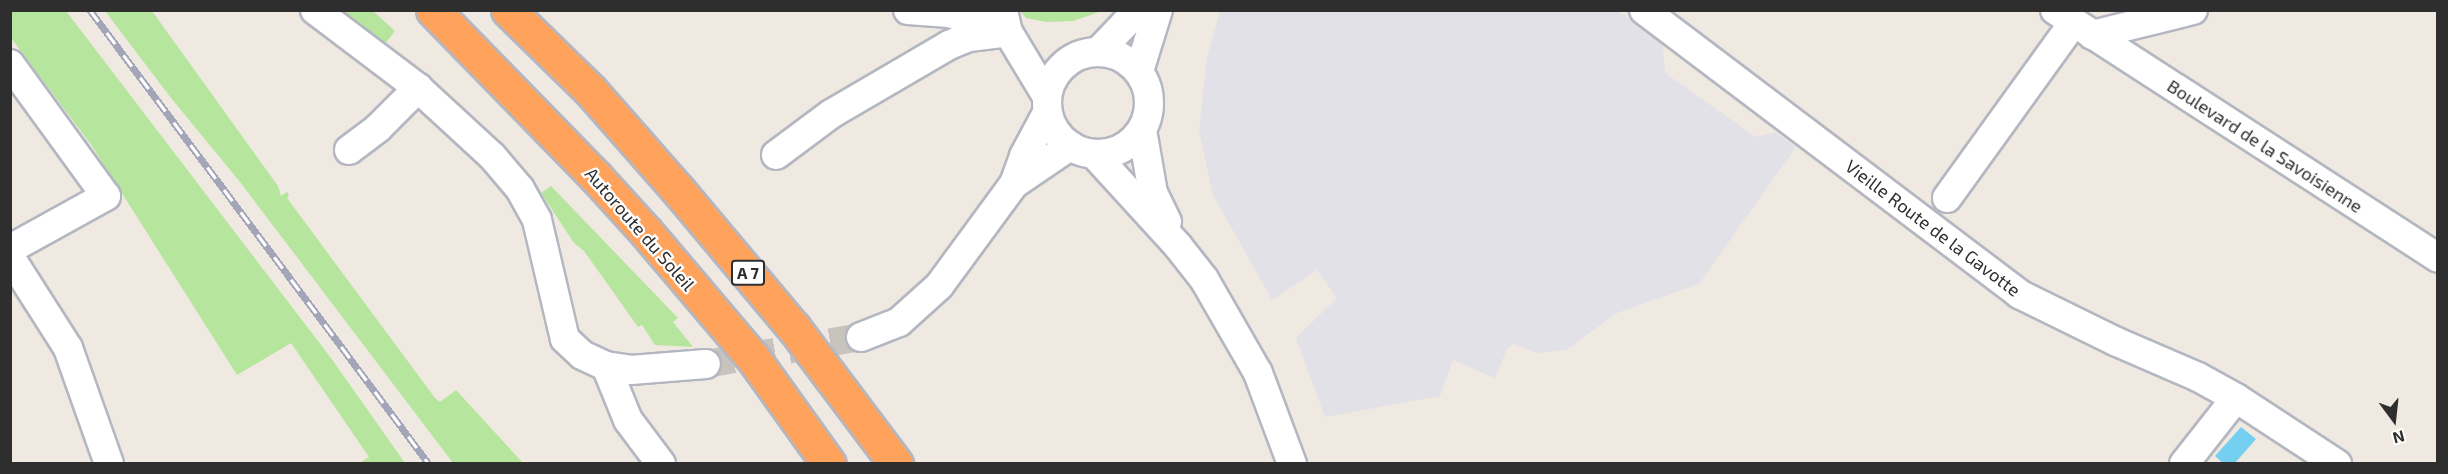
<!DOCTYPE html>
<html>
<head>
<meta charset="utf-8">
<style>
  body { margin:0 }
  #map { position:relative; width:2448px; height:474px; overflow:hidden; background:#efe9e1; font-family:"Exo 2",sans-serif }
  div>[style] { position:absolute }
  .industrial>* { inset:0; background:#e3e1e8 }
  .green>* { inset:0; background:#b6e59e }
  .water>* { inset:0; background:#75cff0 }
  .minor-tunnel>* { height:28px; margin-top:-14px; transform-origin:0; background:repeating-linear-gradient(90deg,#c8c4bd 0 28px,transparent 0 42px) }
  .roads { filter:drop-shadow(2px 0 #b4b7c1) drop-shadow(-2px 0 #b4b7c1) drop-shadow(0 2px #b4b7c1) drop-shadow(0 -2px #b4b7c1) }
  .minor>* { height:28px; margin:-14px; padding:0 14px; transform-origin:14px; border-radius:14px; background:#fff }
  .minor>.ring { margin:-14px; padding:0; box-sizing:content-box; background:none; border:28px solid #fff; border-radius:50% }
  .highway>* { height:33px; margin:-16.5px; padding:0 16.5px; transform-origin:16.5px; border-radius:16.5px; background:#ffa35c }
  .rail>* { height:7px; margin-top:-3.5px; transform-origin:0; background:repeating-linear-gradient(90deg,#fff 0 14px,#a3a6b8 0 28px); box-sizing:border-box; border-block:2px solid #a3a6b8 }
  span { translate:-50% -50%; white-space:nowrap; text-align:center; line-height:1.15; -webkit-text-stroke:4.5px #fff; paint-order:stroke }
  .shield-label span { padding:2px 4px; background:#fff; border:2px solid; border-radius:4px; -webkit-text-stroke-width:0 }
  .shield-label { font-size:16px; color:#2e2e2e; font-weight:700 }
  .street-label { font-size:18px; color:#2e2e2e }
  .frame { position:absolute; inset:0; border:12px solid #2e2e2e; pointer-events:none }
  .north { position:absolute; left:2364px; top:390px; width:60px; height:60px; -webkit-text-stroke:4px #fff; paint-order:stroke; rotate:165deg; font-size:16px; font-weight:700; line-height:24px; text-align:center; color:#2e2e2e }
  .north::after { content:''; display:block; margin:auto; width:21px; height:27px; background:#2e2e2e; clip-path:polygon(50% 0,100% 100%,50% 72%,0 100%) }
</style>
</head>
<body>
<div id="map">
  <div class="industrial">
    <i style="clip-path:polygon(1617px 10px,1663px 44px,1665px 73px,1756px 137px,1775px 132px,1796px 147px,1699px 284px,1617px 313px,1566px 350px,1536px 353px,1513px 344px,1507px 349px,1495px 378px,1453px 360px,1440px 396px,1325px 417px,1296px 338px,1337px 298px,1317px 270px,1272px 300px,1213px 195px,1199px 131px,1207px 57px,1220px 11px)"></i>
  </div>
  <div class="green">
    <i style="clip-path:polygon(11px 10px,66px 11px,331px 358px,405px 463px,360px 463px,369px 457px,291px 343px,237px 375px,92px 146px,11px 38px)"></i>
    <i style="clip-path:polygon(105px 11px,152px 11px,278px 186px,281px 196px,287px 192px,289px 195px,287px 198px,435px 398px,440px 402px,456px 390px,523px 463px,453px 463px,240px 182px,171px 98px)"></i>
    <i style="clip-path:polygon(339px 11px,373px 11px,395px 31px,385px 44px)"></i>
    <i style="clip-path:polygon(1020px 11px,1102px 11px,1073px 21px,1047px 22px,1026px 18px)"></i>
    <i style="clip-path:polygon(551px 186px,678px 318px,673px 322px,693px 347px,655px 345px,642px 325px,638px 327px,584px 251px,574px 243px,541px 193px)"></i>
  </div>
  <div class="water">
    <i style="clip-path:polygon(2241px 427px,2256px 439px,2235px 463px,2223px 463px,2215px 456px)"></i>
  </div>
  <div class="minor-tunnel">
    <i style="left:706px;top:364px;width:157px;rotate:-9.9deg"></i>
  </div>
  <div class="roads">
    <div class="minor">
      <i style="left:315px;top:10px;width:129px;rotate:37.1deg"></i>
      <i style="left:418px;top:88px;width:100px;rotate:42.6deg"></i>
      <i style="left:492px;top:156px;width:43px;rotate:49.7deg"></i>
      <i style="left:520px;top:189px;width:35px;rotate:61deg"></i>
      <i style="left:537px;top:220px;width:122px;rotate:76.8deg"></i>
      <i style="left:565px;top:339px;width:23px;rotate:43deg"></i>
      <i style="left:582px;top:355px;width:26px;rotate:25deg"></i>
      <i style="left:606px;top:366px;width:25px;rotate:9deg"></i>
      <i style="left:631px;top:370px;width:75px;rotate:-4.6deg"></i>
      <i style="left:908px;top:10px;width:41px;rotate:4.2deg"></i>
      <i style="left:949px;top:13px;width:54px;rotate:18.4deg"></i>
      <i style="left:1644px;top:10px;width:470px;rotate:37.1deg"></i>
      <i style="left:2019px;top:294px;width:109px;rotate:26.1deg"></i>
      <i style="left:2117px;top:342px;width:88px;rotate:23.4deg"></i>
      <i style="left:2198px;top:377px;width:43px;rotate:28.9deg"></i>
      <i style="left:2236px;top:398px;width:121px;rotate:33.2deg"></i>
      <i style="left:2055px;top:10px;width:456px;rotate:32.9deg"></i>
      <i style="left:1004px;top:15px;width:17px;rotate:77deg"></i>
      <i style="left:1008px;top:32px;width:74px;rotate:58.9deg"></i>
      <i style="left:2092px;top:35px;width:104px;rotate:-13.9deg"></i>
      <i style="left:1099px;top:51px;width:57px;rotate:-46.4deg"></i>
      <i class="ring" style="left:1047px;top:52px;width:74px;height:74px"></i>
      <i style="left:10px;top:64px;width:163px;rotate:54deg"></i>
      <i style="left:106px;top:196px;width:110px;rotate:151.1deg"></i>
      <i style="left:1139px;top:71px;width:64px;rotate:-72.7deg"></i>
      <i style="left:1142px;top:130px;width:64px;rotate:80.1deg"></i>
      <i style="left:1153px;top:193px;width:32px;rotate:64deg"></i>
      <i style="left:349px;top:150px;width:36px;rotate:-37deg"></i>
      <i style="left:378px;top:128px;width:57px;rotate:-45deg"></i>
      <i style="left:1094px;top:154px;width:125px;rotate:47.6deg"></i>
      <i style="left:1178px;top:246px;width:42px;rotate:51.8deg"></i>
      <i style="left:1204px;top:279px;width:108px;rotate:60.1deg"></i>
      <i style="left:1258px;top:373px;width:97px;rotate:69.5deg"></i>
      <i style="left:776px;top:155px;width:69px;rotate:-36.7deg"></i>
      <i style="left:831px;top:114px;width:137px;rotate:-30.3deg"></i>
      <i style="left:949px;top:45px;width:22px;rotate:-22deg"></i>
      <i style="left:969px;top:37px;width:39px;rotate:-7deg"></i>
      <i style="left:1014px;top:184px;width:68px;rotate:-34.2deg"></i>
      <i style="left:1947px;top:198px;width:216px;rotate:-54.2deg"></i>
      <i style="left:10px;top:257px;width:108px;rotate:57.5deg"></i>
      <i style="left:68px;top:348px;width:123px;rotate:70.5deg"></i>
      <i style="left:861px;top:337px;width:41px;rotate:-21.5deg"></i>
      <i style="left:899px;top:322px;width:54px;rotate:-42deg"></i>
      <i style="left:939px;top:286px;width:127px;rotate:-53.7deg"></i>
      <i style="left:1014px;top:184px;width:30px;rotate:-70deg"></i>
      <i style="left:1024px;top:156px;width:49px;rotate:-61.9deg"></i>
      <i style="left:606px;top:366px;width:58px;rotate:67.8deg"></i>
      <i style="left:628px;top:420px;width:55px;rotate:53.1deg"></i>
      <i style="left:2184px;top:464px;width:84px;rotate:-51.8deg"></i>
    </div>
    <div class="highway">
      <i style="left:433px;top:10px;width:233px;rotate:45.7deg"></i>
      <i style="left:596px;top:177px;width:74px;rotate:47.7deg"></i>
      <i style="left:646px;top:232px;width:165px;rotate:49.7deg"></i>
      <i style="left:753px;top:358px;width:130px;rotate:54.4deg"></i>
      <i style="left:508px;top:10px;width:115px;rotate:44.3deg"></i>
      <i style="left:590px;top:90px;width:133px;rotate:48.7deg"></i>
      <i style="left:678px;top:190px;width:180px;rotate:50deg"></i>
      <i style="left:794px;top:328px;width:170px;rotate:53.1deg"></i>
    </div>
  </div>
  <div class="rail">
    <i style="left:90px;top:10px;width:567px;rotate:53.25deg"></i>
  </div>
  <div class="shield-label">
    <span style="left:748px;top:273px">A 7</span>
  </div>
  <div class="street-label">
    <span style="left:2265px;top:146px;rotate:33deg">Boulevard de la Savoisienne</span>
    <span style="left:1933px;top:228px;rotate:37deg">Vieille Route de la Gavotte</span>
    <span style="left:640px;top:229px;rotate:49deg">Autoroute du Soleil</span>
  </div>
  <div class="frame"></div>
  <div class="north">N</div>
</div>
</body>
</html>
